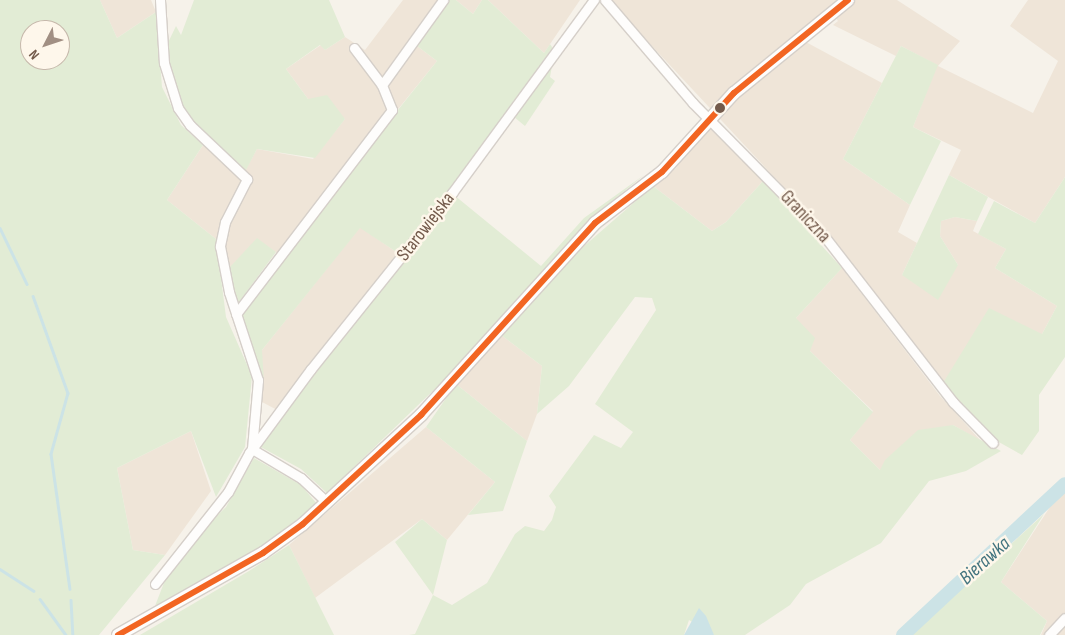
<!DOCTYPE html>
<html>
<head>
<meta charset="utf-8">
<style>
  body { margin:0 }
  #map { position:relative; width:1065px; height:635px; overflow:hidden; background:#f6f2ea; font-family:"Sofia Sans Condensed",sans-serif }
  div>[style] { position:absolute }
  .residential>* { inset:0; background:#efe5d8 }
  .green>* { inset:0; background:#e2ecd5 }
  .water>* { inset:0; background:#cce3e6 }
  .stream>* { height:2.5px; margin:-1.25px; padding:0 1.25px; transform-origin:1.25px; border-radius:1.25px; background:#cce3e6 }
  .river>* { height:14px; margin:-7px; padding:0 7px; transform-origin:7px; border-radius:7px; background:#cce3e6 }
  .roads { filter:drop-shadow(1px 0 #d5cfc9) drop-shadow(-1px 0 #d5cfc9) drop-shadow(0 1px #d5cfc9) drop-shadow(0 -1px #d5cfc9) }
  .minor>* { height:9px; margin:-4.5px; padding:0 4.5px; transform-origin:4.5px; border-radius:4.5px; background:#fefdfc }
  .secondary>* { height:12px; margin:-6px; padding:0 6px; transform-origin:6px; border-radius:6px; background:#fefdfc }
  .bus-1>* { height:6px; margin:-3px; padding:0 3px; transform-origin:3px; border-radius:3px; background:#f26522 }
  .dots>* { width:14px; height:14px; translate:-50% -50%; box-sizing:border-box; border:2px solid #fef7eb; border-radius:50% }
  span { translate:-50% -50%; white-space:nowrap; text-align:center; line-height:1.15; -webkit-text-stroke:5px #fef7eb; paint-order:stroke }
  .street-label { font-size:19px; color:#735a4b }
  .water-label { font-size:20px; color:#43747f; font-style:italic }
  .north { position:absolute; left:20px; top:20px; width:50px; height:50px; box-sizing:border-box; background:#fef7eb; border:1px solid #c6b8ab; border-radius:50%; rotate:229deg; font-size:14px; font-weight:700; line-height:20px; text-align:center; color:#735a4b }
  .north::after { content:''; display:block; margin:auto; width:18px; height:22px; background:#a18f83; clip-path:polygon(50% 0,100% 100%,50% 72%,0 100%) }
</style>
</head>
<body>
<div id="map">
  <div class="residential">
    <i style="clip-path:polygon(100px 0,151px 0,156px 12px,117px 38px)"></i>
    <i style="clip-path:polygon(403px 0,448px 0,417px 46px,437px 61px,280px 255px,257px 239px,230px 268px,217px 255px,216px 239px,167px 200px,207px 139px,246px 169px,257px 149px,313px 159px,345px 119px,308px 99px,286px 69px,321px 45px,325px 50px,345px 37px,365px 50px)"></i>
    <i style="clip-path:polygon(456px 0,482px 0,473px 14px)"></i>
    <i style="clip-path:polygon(488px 0,580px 0,544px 53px)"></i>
    <i style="clip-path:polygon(609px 0,897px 0,960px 41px,938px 66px,1033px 113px,1058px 61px,1010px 26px,1028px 0,1065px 0,1065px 177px,1035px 223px,949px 175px,961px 150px,913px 127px,937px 65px,901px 46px,896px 56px,833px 25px,838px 21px,835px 17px,804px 41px,882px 83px,843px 159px,910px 205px,898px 232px,917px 243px,902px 275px,958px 265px,940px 236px,941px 221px,955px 217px,977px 221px,973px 231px,1006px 249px,995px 268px,1057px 306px,1042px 334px,943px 383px,833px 240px)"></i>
    <i style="clip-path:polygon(709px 123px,763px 181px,726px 222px,712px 231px,653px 186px,676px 168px)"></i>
    <i style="clip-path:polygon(360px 227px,405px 258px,281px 412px,262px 402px,262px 350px)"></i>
    <i style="clip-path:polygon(842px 268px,940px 396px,981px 441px,953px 425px,881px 471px,850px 440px,873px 411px,810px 351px,796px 318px)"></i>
    <i style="clip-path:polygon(501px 335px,542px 366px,537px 414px,527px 441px,456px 384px)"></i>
    <i style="clip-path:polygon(426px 427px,495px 482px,447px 540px,422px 519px,315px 598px,289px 545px)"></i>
    <i style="clip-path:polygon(191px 431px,211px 491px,165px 555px,133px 550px,117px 468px)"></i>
    <i style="clip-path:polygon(1065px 484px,1065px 635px,1041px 635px,1047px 621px,1001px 582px)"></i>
  </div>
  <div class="green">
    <i style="clip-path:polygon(evenodd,0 0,100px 0,117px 38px,156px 12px,162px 87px,181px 125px,203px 145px,167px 200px,216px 239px,226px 317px,252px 376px,245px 447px,216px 497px,191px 431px,117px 468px,133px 550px,165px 555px,99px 635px,0 635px,0 0,30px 30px,60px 30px,60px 60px,30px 60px,30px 30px)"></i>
    <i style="clip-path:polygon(194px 0,329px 0,345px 37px,325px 50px,320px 45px,286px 69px,308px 99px,327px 95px,345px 119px,315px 158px,257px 149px,246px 170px,207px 139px,181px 109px,164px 51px,176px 26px,181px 35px)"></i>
    <i style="clip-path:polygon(448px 0,456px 0,473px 14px,482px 0,488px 0,544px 53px,550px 44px,554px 50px,401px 255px,360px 228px,262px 350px,264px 382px,239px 320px,247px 299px,437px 61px,417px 46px)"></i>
    <i style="clip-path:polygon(901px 46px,938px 65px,913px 127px,941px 141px,910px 205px,843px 159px)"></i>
    <i style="clip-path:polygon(552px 66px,550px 77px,555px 81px,525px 126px,514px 117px)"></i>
    <i style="clip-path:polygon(644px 175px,595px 215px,441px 383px,327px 493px,301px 469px,259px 446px,454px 195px,541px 266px,584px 218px)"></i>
    <i style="clip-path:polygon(949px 175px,988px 197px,977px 221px,955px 217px,941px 221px,940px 236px,958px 265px,938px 300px,902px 275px)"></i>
    <i style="clip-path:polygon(1065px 177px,1065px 357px,1039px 395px,1039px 431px,1022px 455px,997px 441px,943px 383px,989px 308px,1042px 334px,1057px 306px,995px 268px,1006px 249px,978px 234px,994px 201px,1035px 223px)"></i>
    <i style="clip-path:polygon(763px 181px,842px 268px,796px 318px,815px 338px,810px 351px,873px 412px,850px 440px,880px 470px,885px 460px,918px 430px,953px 425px,1001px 451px,966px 471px,929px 481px,881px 543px,806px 584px,790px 605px,745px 635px,714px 635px,689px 620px,684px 635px,409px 635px,415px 634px,433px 595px,395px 542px,422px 519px,447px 540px,433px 595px,452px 605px,487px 583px,515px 534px,525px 526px,544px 531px,552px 520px,556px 507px,549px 496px,594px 435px,621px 448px,633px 432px,595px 404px,656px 310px,652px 298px,635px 297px,569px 386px,537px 414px,542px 366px,501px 335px,567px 261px,653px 186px,712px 231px,726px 222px)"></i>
    <i style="clip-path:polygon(257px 238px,276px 252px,236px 306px,227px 264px,230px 267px)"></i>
    <i style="clip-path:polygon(456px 384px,527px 441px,503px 511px,468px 515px,495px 482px,426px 427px)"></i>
    <i style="clip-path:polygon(254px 458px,301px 485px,317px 504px,245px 560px,155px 606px,174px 557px,226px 507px)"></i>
    <i style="clip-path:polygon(1044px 514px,1001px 582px,1047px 621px,1040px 635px,911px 635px)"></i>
    <i style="clip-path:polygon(289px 545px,334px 635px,140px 635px,249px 571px)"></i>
  </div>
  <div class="water">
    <i style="clip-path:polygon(699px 608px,706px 616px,714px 635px,684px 635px)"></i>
  </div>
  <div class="stream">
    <i style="left:0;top:228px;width:62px;rotate:64.3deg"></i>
    <i style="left:33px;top:296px;width:103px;rotate:70.2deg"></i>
    <i style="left:68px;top:393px;width:63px;rotate:105.6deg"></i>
    <i style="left:51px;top:454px;width:136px;rotate:82deg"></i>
    <i style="left:0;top:569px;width:40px;rotate:32.9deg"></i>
    <i style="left:40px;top:599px;width:44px;rotate:54.2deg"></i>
    <i style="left:71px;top:600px;width:35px;rotate:87deg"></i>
  </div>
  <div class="river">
    <i style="left:903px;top:635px;width:221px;rotate:-43deg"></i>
  </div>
  <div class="roads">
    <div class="minor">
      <i style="left:160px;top:0;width:63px;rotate:86.4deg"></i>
      <i style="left:164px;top:63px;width:47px;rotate:72.7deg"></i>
      <i style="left:178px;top:108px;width:21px;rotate:55deg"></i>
      <i style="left:190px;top:125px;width:79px;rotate:43.5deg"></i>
      <i style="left:247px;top:179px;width:48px;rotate:117.1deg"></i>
      <i style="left:225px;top:222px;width:25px;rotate:102deg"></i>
      <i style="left:220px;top:246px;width:47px;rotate:78.9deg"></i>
      <i style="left:229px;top:292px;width:93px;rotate:71.8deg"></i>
      <i style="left:258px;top:380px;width:69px;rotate:95deg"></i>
      <i style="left:605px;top:0;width:135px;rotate:49.5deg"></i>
      <i style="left:693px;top:103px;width:188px;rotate:45.4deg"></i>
      <i style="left:825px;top:237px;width:209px;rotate:52.2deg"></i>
      <i style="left:953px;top:402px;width:57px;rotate:45.7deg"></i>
      <i style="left:354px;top:48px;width:46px;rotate:52.9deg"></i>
      <i style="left:236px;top:314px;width:257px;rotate:-52.6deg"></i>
      <i style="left:392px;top:110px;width:27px;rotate:-112deg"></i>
      <i style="left:382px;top:85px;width:105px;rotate:-54.3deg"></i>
      <i style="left:252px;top:449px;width:57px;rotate:30.6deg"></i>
      <i style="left:301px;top:478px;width:35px;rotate:43deg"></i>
      <i style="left:155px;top:584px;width:117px;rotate:-51.6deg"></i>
      <i style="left:228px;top:492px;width:44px;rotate:-61.7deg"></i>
      <i style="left:249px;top:453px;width:104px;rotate:-53.6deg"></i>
      <i style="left:311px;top:369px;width:226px;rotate:-51.3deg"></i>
      <i style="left:452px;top:193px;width:240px;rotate:-53.7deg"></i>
      <i style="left:1049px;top:635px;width:23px;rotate:-47deg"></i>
    </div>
    <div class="secondary">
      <i style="left:118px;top:635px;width:167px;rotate:-29.5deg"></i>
      <i style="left:263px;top:553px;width:49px;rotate:-35.9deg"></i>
      <i style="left:303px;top:524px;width:161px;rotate:-42.7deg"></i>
      <i style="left:421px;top:415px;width:259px;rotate:-47.8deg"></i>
      <i style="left:595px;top:223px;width:84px;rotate:-37.3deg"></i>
      <i style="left:662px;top:172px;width:107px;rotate:-47.7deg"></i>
      <i style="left:734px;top:93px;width:147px;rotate:-39.2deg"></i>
    </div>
  </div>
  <div class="bus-1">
    <i style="left:118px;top:635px;width:167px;rotate:-29.5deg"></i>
    <i style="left:263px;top:553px;width:49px;rotate:-35.9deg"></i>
    <i style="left:303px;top:524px;width:161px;rotate:-42.7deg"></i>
    <i style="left:421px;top:415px;width:259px;rotate:-47.8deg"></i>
    <i style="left:595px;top:223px;width:84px;rotate:-37.3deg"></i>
    <i style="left:662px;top:172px;width:107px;rotate:-47.7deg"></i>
    <i style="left:734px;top:93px;width:147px;rotate:-39.2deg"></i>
  </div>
  <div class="dots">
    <i style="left:720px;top:108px;background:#735a4b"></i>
  </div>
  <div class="street-label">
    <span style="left:805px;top:217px;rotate:47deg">Graniczna</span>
    <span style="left:426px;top:227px;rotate:-52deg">Starowiejska</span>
  </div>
  <div class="water-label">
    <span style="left:985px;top:561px;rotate:-42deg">Bierawka</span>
  </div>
  <div class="north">N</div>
</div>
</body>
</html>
